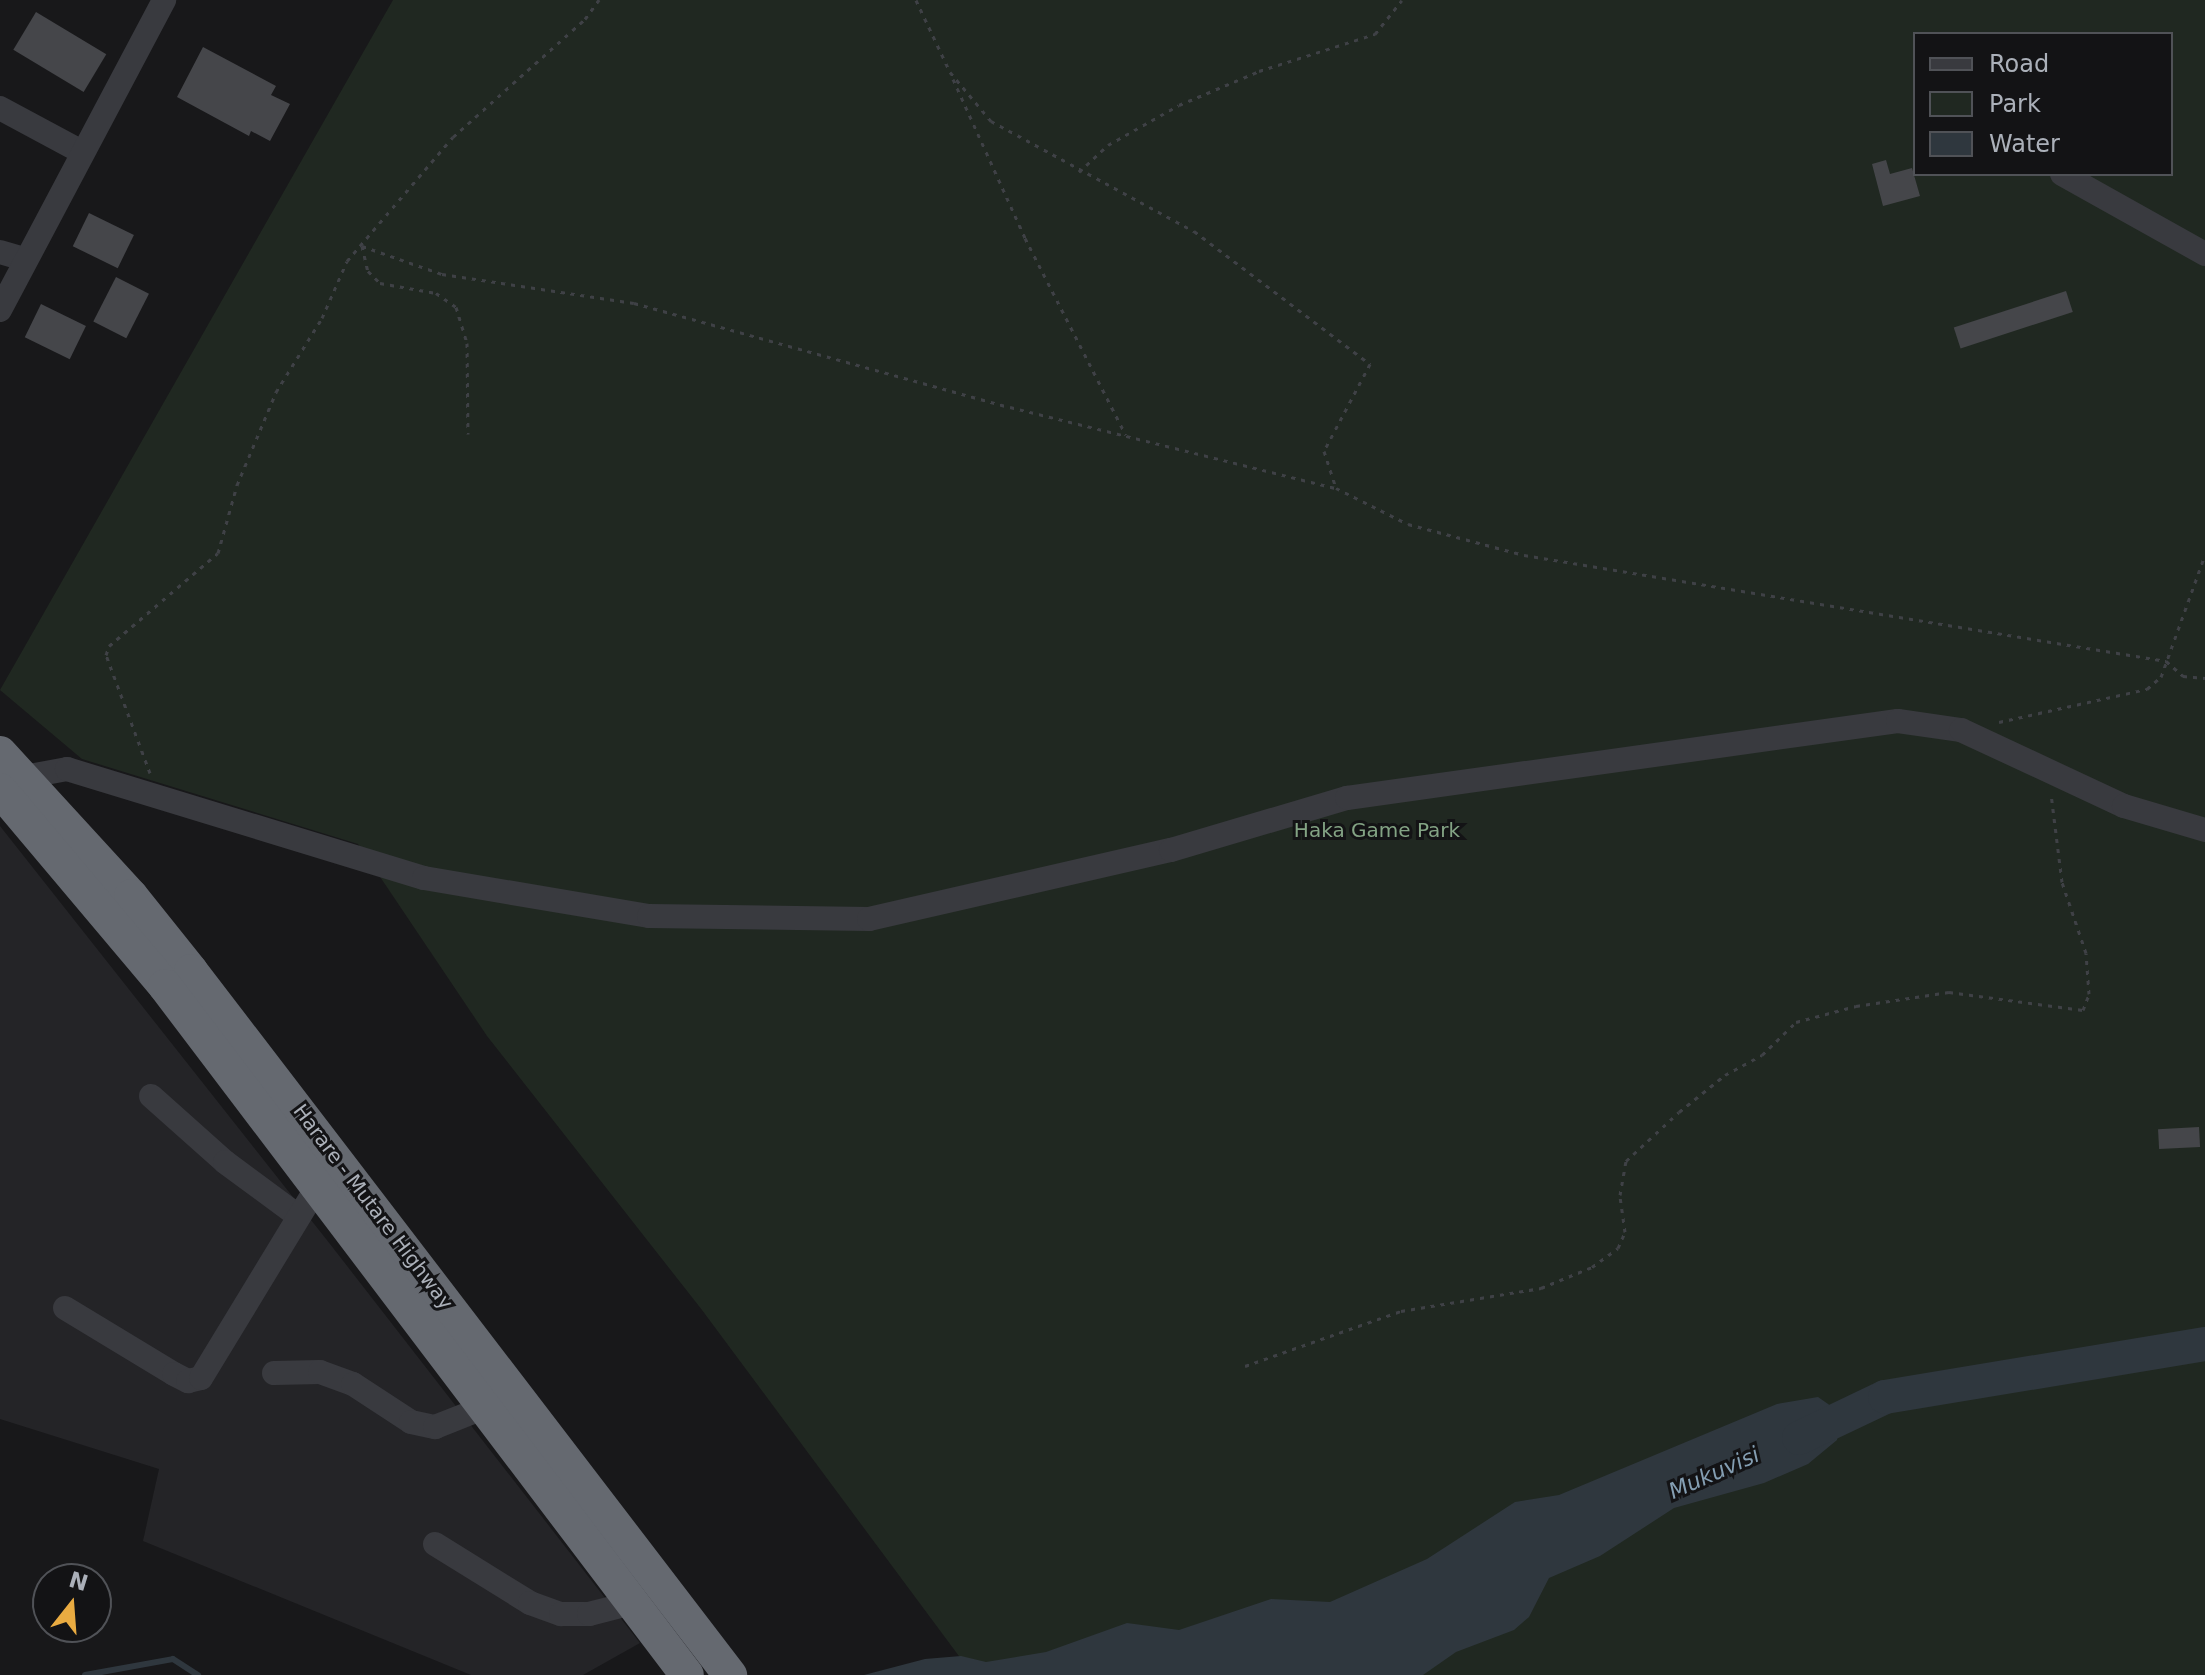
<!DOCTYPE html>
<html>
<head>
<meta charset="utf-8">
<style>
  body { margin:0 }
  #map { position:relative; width:2205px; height:1675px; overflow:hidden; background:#18181a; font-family:"DejaVu Sans",sans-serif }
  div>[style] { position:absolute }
  .built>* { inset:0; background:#242427 }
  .green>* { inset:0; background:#202821 }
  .water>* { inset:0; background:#2f373e }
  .stream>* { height:6px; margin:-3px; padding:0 3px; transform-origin:3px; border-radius:3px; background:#2f373e }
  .river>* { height:34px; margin:-17px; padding:0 17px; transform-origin:17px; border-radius:17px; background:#2f373e }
  .building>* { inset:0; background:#45464a; transform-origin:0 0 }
  .path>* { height:3px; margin-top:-1.5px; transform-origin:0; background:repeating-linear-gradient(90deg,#3f4146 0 4px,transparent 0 10px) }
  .minor>* { height:24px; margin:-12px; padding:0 12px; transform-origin:12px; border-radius:12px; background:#393a3f }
  .highway>* { height:34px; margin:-17px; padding:0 17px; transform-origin:17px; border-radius:17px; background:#656970 }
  span { translate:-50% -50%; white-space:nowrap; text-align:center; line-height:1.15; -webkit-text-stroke:6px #131315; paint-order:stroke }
  .park-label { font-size:20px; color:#83a384 }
  .street-label { font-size:20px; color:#abb0b9 }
  .water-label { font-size:22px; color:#849eb2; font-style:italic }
  .legend { position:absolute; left:1913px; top:32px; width:260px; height:144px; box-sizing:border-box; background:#131315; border:2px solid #505257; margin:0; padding:10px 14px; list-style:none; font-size:24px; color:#abb0b9 }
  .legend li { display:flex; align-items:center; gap:16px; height:40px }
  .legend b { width:40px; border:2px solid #505257 }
  .north { position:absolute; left:32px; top:1563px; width:80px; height:80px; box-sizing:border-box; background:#131315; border:2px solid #505257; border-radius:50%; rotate:17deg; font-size:22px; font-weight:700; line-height:32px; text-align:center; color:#abb0b9 }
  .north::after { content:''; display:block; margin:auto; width:28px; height:36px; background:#e9ab41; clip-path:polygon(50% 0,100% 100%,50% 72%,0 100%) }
</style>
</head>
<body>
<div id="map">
  <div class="built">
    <i style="clip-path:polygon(0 826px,330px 1244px,640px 1643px,583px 1675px,471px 1675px,143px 1541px,159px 1469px,0 1419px)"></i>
  </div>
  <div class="green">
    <i style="clip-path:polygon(evenodd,393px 0,2205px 0,2205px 1675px,973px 1675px,702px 1310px,487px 1036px,358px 844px,82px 759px,0 690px,393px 0,1915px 34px,2171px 34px,2171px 174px,1915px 174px,1915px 34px)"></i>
  </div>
  <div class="water">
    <i style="clip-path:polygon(1818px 1397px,1841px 1413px,1837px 1440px,1808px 1464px,1764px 1483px,1674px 1508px,1600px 1556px,1549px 1578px,1529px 1617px,1514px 1630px,1456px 1652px,1423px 1675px,864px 1675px,925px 1659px,961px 1656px,986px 1662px,1046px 1652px,1127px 1623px,1179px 1630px,1271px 1599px,1330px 1602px,1427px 1559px,1515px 1502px,1559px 1495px,1777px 1404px)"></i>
  </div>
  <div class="stream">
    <i style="left:85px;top:1675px;width:89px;rotate:-10.3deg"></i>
    <i style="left:173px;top:1659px;width:30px;rotate:33deg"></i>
  </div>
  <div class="river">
    <i style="left:1799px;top:1438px;width:95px;rotate:-25.5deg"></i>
    <i style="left:1885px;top:1397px;width:324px;rotate:-9.4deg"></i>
  </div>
  <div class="building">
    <i style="left:36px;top:12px;width:82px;height:44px;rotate:31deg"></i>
    <i style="clip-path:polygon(203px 47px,276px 86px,271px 95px,290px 104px,270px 141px,251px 131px,249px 136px,177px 97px)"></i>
    <i style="clip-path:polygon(1886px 160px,1890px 174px,1912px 168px,1920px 196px,1883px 206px,1872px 164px)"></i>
    <i style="left:89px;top:213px;width:50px;height:37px;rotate:26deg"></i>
    <i style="left:116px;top:277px;width:37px;height:50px;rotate:27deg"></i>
    <i style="left:2066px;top:291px;width:22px;height:118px;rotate:72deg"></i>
    <i style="left:41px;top:304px;width:50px;height:37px;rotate:26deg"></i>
    <i style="left:2199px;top:1127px;width:20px;height:41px;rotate:87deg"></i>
  </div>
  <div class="path">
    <i style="left:916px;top:0;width:80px;rotate:64.7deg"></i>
    <i style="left:950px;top:72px;width:64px;rotate:50.1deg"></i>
    <i style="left:991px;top:121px;width:231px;rotate:28.5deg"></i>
    <i style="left:1194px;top:231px;width:221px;rotate:37.1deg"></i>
    <i style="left:1370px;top:364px;width:98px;rotate:117.9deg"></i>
    <i style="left:1324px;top:451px;width:39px;rotate:72deg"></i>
    <i style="left:1336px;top:488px;width:80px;rotate:26.6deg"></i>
    <i style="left:1408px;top:524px;width:120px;rotate:15deg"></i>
    <i style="left:1524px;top:555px;width:651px;rotate:9.38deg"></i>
    <i style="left:2166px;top:661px;width:23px;rotate:41deg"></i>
    <i style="left:2183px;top:676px;width:22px;rotate:5deg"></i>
    <i style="left:953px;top:79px;width:175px;rotate:65.6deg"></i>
    <i style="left:1025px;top:238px;width:221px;rotate:62.9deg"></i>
    <i style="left:1079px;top:172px;width:40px;rotate:-43deg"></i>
    <i style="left:1108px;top:145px;width:81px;rotate:-29.4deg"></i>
    <i style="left:1179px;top:105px;width:87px;rotate:-23deg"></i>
    <i style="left:1259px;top:71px;width:122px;rotate:-17.7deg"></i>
    <i style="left:1375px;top:34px;width:43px;rotate:-51.5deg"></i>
    <i style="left:362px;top:246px;width:85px;rotate:19.3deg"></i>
    <i style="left:442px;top:274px;width:194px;rotate:8.6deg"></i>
    <i style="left:634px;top:303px;width:390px;rotate:15.5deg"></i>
    <i style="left:1010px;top:407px;width:335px;rotate:14deg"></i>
    <i style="left:362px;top:246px;width:26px;rotate:77deg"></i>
    <i style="left:368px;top:271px;width:17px;rotate:45deg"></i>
    <i style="left:380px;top:283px;width:57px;rotate:10.1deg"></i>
    <i style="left:436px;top:293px;width:24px;rotate:35deg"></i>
    <i style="left:456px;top:307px;width:38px;rotate:73deg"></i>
    <i style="left:467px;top:343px;width:91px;rotate:89.4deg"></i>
    <i style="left:1999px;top:722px;width:152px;rotate:-12.6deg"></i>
    <i style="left:2147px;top:689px;width:18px;rotate:-41deg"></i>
    <i style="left:2161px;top:677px;width:130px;rotate:-70.2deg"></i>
    <i style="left:150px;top:773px;width:126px;rotate:-110.4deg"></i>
    <i style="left:106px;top:655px;width:9px;rotate:-72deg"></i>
    <i style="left:109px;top:646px;width:143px;rotate:-40.5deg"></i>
    <i style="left:218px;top:553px;width:71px;rotate:-74.4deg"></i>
    <i style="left:237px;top:485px;width:101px;rotate:-67.2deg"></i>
    <i style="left:276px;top:392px;width:87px;rotate:-58.1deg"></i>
    <i style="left:322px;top:318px;width:62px;rotate:-66.3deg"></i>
    <i style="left:347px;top:261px;width:163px;rotate:-49.5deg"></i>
    <i style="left:453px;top:137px;width:177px;rotate:-41.8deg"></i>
    <i style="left:585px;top:19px;width:24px;rotate:-54deg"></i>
    <i style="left:1245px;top:1366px;width:165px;rotate:-19.4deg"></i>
    <i style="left:1401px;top:1311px;width:142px;rotate:-9.3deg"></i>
    <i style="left:1541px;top:1288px;width:55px;rotate:-22.4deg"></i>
    <i style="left:1592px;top:1267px;width:32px;rotate:-36deg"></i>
    <i style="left:1618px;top:1248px;width:17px;rotate:-66deg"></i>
    <i style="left:1625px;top:1232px;width:37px;rotate:-98deg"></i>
    <i style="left:1620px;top:1195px;width:35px;rotate:-80deg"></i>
    <i style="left:1626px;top:1161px;width:72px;rotate:-42.8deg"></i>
    <i style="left:1679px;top:1112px;width:59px;rotate:-38.8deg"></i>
    <i style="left:1725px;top:1075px;width:42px;rotate:-28.4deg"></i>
    <i style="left:1762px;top:1055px;width:47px;rotate:-44.1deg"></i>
    <i style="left:1796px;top:1022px;width:62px;rotate:-14.9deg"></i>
    <i style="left:1856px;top:1006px;width:94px;rotate:-8.6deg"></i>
    <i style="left:1949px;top:992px;width:135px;rotate:7.7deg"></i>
    <i style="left:2083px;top:1010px;width:17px;rotate:-69deg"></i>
    <i style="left:2089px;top:994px;width:41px;rotate:-94.2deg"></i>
    <i style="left:2086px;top:953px;width:75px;rotate:-108.7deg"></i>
    <i style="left:2062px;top:882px;width:89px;rotate:-97.1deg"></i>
  </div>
  <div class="minor">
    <i style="left:0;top:108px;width:91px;rotate:28.3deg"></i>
    <i style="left:2062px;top:174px;width:164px;rotate:29.2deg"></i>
    <i style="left:0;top:252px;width:26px;rotate:16deg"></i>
    <i style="left:0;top:310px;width:351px;rotate:-62.1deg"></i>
    <i style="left:24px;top:777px;width:44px;rotate:-10.5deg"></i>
    <i style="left:67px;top:769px;width:373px;rotate:17deg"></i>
    <i style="left:424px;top:878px;width:228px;rotate:9.6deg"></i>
    <i style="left:649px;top:916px;width:220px;rotate:0.8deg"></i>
    <i style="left:869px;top:919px;width:310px;rotate:-12.9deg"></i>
    <i style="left:1171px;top:850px;width:184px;rotate:-16.5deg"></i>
    <i style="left:1347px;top:798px;width:556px;rotate:-7.96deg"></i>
    <i style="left:1898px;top:721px;width:64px;rotate:8.1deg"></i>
    <i style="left:1961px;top:730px;width:180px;rotate:25deg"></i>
    <i style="left:2124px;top:806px;width:84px;rotate:16.5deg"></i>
    <i style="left:151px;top:1096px;width:99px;rotate:41.7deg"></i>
    <i style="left:225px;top:1162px;width:89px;rotate:36.4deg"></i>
    <i style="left:65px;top:1308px;width:127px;rotate:31.2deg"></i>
    <i style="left:174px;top:1374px;width:16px;rotate:27deg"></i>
    <i style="left:188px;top:1381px;width:13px;rotate:-13deg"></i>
    <i style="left:201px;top:1378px;width:223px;rotate:-58.7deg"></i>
    <i style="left:274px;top:1373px;width:46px;rotate:-1.2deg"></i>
    <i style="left:320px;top:1372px;width:35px;rotate:20deg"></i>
    <i style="left:353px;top:1384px;width:69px;rotate:33.2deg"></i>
    <i style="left:411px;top:1422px;width:25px;rotate:12deg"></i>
    <i style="left:435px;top:1427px;width:52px;rotate:-21.6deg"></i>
    <i style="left:435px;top:1544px;width:112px;rotate:31.8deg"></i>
    <i style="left:530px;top:1603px;width:33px;rotate:20deg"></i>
    <i style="left:561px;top:1614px;width:28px"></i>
    <i style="left:589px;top:1614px;width:44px;rotate:-14.3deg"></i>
  </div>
  <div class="highway">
    <i style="left:0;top:753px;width:194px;rotate:47.5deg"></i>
    <i style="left:131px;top:896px;width:96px;rotate:51.3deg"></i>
    <i style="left:191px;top:971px;width:887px;rotate:52.56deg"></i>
    <i style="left:0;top:790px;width:256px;rotate:49.9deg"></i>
    <i style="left:165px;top:986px;width:864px;rotate:52.85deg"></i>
  </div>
  <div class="park-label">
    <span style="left:1377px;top:830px">Haka Game Park</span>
  </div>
  <div class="street-label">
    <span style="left:373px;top:1207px;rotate:53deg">Harare - Mutare Highway</span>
  </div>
  <div class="water-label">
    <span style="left:1714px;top:1473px;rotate:-24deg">Mukuvisi</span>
  </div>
  <ul class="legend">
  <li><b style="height:10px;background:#393a3f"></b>Road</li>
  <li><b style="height:22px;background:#202821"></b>Park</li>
  <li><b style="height:22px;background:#2f373e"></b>Water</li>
  </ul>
  <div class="north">N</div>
</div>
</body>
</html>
